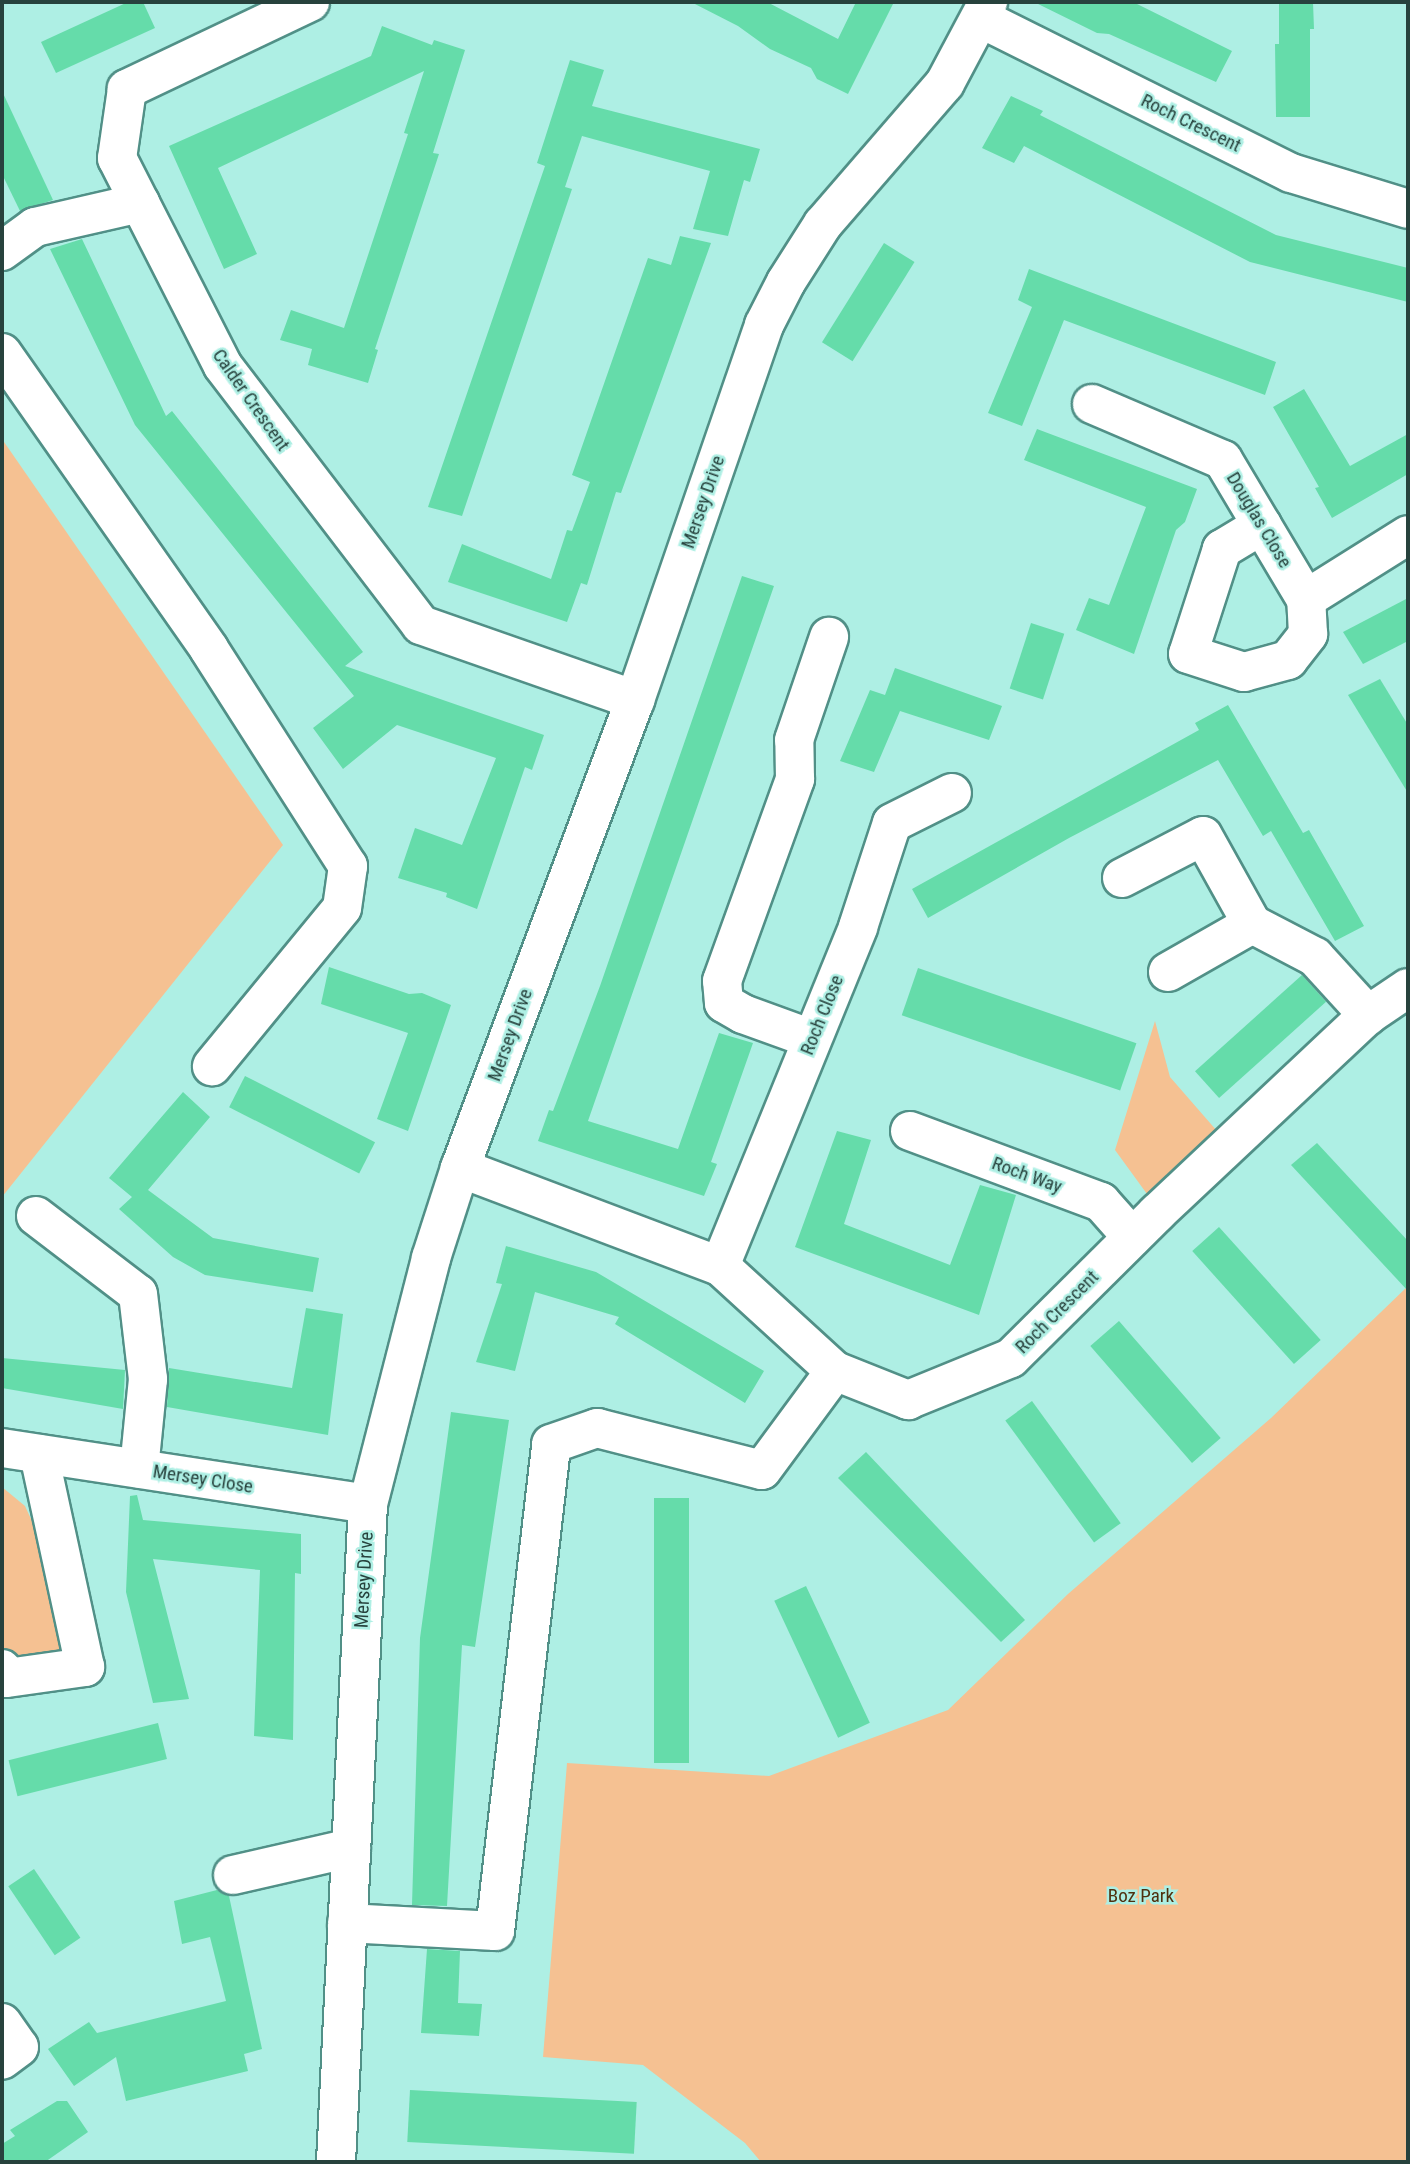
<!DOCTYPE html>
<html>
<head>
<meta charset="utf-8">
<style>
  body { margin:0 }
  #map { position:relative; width:1410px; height:2164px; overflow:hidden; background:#aeefe4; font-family:"Roboto Condensed",sans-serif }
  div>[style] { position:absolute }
  .green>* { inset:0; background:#f5c192 }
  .building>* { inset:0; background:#65dcaa; transform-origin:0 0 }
  .roads { filter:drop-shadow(2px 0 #519087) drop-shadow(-2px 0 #519087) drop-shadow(0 2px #519087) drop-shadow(0 -2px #519087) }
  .minor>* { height:38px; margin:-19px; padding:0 19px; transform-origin:19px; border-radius:19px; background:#fff }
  span { translate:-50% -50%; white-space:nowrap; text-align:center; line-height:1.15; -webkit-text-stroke:5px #aeefe4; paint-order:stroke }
  .street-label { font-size:19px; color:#27423d }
  .park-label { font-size:19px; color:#4f300f }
  .frame { position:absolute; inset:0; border:4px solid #27423d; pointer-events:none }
</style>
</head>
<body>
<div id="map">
  <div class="green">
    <i style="clip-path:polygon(2px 439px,283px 845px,2px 1197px)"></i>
    <i style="clip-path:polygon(1155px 1021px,1170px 1077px,1217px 1131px,1147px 1194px,1115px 1150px)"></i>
    <i style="clip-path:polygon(1408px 1286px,1408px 2162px,761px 2162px,745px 2143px,643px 2065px,543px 2057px,567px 1763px,769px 1776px,948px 1710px,1068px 1594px,1271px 1418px)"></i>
    <i style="clip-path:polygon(2px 1487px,25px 1506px,37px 1532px,63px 1648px,52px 1659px,2px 1657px)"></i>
  </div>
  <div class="building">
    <i style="clip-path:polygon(128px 2px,143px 2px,155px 28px,56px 73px,41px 42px)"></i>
    <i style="clip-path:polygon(691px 2px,767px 2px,838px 39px,856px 2px,894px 2px,848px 94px,817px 79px,811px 68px,770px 49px,738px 26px)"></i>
    <i style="clip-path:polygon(1034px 2px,1133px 2px,1232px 51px,1216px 82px,1109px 34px,1097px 33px)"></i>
    <i style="clip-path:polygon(1279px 2px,1313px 2px,1314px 29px,1310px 29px,1310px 117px,1276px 117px,1275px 44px,1279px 44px)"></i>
    <i style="clip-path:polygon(382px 26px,432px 45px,434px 40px,465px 50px,433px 153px,439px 154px,375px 349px,378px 350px,368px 383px,308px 365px,312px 349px,280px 340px,291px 310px,344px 328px,408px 134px,404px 133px,424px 71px,218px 168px,257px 254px,224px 269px,169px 146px,371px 56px)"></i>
    <i style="clip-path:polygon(570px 60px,604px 70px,592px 106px,760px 149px,750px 182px,744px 180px,728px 236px,693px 229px,710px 171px,582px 136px,565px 187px,572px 189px,462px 516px,428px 507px,545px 166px,537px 163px)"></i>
    <i style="clip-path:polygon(2px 91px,53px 200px,20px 211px,2px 174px)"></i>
    <i style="clip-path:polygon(1011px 96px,1043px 111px,1040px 115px,1276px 235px,1408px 268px,1408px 302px,1250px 262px,1024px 146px,1014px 163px,982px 148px)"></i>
    <i style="clip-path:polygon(680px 236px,711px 243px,621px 493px,616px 492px,587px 585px,581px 583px,567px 622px,448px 582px,462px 544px,551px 579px,567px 530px,572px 531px,590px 482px,572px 475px,648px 258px,671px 265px)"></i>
    <i style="clip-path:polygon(82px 239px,166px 416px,172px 411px,363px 652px,345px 666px,544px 735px,532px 770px,525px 767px,477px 909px,446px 897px,447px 893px,398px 878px,415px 828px,462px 845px,496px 758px,397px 725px,343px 769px,313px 728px,354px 696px,135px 425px,50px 249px)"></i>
    <i style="left:884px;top:243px;width:36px;height:117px;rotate:32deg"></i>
    <i style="clip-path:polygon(1029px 269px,1276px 362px,1265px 395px,1064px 320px,1022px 426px,988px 413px,1032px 307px,1018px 300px)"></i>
    <i style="clip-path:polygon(1304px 389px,1350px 466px,1408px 434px,1408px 474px,1332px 518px,1315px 488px,1319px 487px,1273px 407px)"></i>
    <i style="clip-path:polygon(1037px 429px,1197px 489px,1185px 522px,1176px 530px,1134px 654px,1076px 630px,1089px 598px,1109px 605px,1146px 507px,1024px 460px)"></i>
    <i style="clip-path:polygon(742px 576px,774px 586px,588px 1121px,678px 1149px,719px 1033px,753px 1043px,711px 1162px,717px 1164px,704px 1196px,538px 1141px,549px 1110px,553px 1111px,600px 986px)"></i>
    <i style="clip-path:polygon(1408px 598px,1408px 641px,1363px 664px,1343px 632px)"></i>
    <i style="left:1031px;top:623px;width:35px;height:69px;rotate:18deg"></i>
    <i style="clip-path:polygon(895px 668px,1002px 706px,989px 740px,900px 711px,874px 772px,840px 761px,870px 690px,885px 695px)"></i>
    <i style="clip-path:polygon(1380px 679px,1408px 725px,1408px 793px,1348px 695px)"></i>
    <i style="clip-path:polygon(1228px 705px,1303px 833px,1309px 830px,1364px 926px,1335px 941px,1271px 831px,1263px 836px,1218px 760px,1069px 838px,928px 918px,912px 889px,1199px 730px,1195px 723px)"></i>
    <i style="clip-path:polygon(329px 967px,409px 994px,422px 993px,451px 1005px,408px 1131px,377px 1119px,408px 1033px,321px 1004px)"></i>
    <i style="left:918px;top:968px;width:231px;height:50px;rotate:19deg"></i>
    <i style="left:1302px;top:975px;width:36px;height:144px;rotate:48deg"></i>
    <i style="left:245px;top:1076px;width:146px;height:35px;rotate:27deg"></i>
    <i style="clip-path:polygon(183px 1092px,210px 1117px,148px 1190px,213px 1238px,319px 1258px,313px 1292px,205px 1275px,173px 1257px,119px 1209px,132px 1197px,109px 1178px)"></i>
    <i style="clip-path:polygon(837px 1131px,871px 1140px,844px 1224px,950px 1265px,980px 1185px,1016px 1195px,979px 1315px,795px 1247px)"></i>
    <i style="clip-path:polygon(1317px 1143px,1408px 1241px,1408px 1291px,1291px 1165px)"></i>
    <i style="left:1219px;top:1227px;width:152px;height:36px;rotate:48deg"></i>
    <i style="clip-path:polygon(506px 1246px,596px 1272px,764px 1371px,745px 1403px,615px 1324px,619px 1317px,535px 1292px,515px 1371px,476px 1362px,502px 1284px,496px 1283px)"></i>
    <i style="clip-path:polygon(306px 1308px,343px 1314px,328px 1435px,167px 1407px,169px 1368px,292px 1388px)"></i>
    <i style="left:1119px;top:1321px;width:155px;height:38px;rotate:49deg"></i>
    <i style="clip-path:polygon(2px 1358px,125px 1370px,123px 1409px,2px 1388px)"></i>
    <i style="left:1032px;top:1401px;width:151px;height:33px;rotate:54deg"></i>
    <i style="clip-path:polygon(451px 1412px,509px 1420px,475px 1647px,462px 1645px,447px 1906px,412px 1905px,420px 1638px)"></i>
    <i style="clip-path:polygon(866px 1452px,1025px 1620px,1001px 1642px,838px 1478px)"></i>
    <i style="clip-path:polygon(137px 1495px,143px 1520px,301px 1534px,301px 1574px,295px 1573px,293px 1740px,254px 1736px,260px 1570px,153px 1559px,189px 1699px,153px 1703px,126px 1592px,130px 1496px)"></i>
    <i style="left:654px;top:1498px;width:35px;height:265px"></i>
    <i style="left:806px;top:1586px;width:151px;height:35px;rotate:65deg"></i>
    <i style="left:158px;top:1723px;width:37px;height:154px;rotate:76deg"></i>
    <i style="left:34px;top:1869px;width:83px;height:31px;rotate:56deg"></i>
    <i style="clip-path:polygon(217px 1890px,229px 1896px,262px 2049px,244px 2054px,248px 2071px,126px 2101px,116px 2057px,74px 2086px,48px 2049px,89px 2022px,97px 2033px,226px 2001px,210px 1937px,182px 1944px,174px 1901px)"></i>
    <i style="clip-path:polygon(427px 1949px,460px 1951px,458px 2003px,482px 2004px,479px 2036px,421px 2033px)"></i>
    <i style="left:410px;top:2090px;width:227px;height:52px;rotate:3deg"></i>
    <i style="clip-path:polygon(57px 2101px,67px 2101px,88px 2132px,45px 2162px,2px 2162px,2px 2144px,15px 2136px,10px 2130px)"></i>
  </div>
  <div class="roads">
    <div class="minor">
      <i style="left:310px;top:2px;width:203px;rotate:154.6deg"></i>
      <i style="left:127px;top:89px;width:70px;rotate:98.2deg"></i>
      <i style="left:117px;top:158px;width:233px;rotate:63deg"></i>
      <i style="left:223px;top:366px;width:326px;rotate:52.6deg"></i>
      <i style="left:421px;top:625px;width:227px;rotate:19.3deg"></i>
      <i style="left:982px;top:19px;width:345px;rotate:26.5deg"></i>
      <i style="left:1291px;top:173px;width:122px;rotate:17.1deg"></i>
      <i style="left:2px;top:251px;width:41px;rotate:-36deg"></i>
      <i style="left:35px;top:227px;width:108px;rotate:-12.9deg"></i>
      <i style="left:2px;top:353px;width:361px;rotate:55deg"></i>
      <i style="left:209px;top:649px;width:258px;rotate:57.4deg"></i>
      <i style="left:348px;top:866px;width:42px;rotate:98.1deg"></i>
      <i style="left:342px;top:908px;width:205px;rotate:129.4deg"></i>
      <i style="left:1092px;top:404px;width:142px;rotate:23.1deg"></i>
      <i style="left:1223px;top:460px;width:162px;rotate:59.2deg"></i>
      <i style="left:1306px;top:599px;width:120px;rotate:-32.1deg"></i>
      <i style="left:1262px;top:525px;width:47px;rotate:149deg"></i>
      <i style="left:1222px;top:549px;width:110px;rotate:107.9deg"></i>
      <i style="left:1188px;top:654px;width:59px;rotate:17.8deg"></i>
      <i style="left:1244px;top:672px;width:46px;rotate:-15.3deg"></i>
      <i style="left:1288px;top:660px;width:33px;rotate:-52deg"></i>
      <i style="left:1308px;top:634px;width:35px;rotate:-93deg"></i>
      <i style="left:1122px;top:878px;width:91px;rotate:-27.4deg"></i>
      <i style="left:1203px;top:836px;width:101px;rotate:60.9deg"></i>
      <i style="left:1252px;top:924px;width:71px;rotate:27.6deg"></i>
      <i style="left:1315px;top:957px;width:79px;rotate:47.6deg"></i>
      <i style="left:1168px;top:972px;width:97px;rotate:-29.7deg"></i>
      <i style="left:812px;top:1039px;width:73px;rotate:-160.1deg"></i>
      <i style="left:743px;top:1014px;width:22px;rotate:-150deg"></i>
      <i style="left:724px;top:1003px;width:22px;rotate:-95deg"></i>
      <i style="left:722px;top:981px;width:215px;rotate:-70.1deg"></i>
      <i style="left:795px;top:779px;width:39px;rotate:-91deg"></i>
      <i style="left:794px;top:740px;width:109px;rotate:-71.2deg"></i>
      <i style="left:910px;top:1131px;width:204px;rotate:20.4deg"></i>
      <i style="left:1101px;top:1202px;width:47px;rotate:48.5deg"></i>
      <i style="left:460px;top:1168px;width:278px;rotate:20.7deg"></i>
      <i style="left:720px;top:1266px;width:156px;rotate:42.4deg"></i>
      <i style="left:835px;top:1371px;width:79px;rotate:21.7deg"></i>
      <i style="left:908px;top:1400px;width:111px;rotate:-22.2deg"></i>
      <i style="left:1011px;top:1358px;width:206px;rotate:-44.8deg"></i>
      <i style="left:1157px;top:1213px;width:289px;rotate:-43.2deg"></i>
      <i style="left:1368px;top:1015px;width:48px;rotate:-34deg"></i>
      <i style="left:36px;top:1216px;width:128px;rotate:37.4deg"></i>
      <i style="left:138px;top:1294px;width:86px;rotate:83.3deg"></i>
      <i style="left:148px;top:1379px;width:90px;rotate:95.7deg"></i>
      <i style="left:720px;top:1266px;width:366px;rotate:-67.8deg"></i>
      <i style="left:858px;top:927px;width:109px;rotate:-71.9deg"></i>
      <i style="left:892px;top:823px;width:67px;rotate:-26.6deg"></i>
      <i style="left:2px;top:1448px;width:370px;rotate:8.7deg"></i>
      <i style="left:2px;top:1669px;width:10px;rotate:61deg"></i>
      <i style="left:7px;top:1678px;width:79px;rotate:-8deg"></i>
      <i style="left:85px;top:1667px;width:218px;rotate:-102.2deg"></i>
      <i style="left:233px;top:1875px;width:121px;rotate:-12.9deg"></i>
      <i style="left:347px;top:1923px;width:148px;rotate:3.1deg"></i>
      <i style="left:495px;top:1931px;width:490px;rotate:-83.4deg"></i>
      <i style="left:551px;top:1444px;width:49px;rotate:-19.2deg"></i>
      <i style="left:597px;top:1428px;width:170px;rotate:14.3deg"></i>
      <i style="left:762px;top:1470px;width:123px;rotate:-53.6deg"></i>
      <i style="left:2px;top:2023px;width:29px;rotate:55deg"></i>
      <i style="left:19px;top:2047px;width:21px;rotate:143deg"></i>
      <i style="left:336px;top:2162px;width:659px;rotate:-87.22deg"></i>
      <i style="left:368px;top:1504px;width:254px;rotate:-75.6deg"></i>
      <i style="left:431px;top:1258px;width:95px;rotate:-72.1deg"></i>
      <i style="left:460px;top:1168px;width:500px;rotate:-69.5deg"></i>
      <i style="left:635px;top:700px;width:397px;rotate:-71deg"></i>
      <i style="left:764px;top:325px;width:48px;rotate:-62.9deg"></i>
      <i style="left:786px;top:282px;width:69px;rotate:-57.5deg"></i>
      <i style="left:823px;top:224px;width:186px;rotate:-49.1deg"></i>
      <i style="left:945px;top:83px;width:92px;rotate:-62deg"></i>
    </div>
  </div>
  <div class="street-label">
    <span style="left:1191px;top:123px;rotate:26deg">Roch Crescent</span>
    <span style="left:251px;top:400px;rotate:55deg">Calder Crescent</span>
    <span style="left:703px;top:502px;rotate:-71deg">Mersey Drive</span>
    <span style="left:1259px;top:520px;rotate:59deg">Douglas Close</span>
    <span style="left:822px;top:1015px;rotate:-68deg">Roch Close</span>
    <span style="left:510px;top:1035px;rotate:-70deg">Mersey Drive</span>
    <span style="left:1027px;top:1175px;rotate:20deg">Roch Way</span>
    <span style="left:1057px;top:1312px;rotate:-45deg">Roch Crescent</span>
    <span style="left:203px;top:1479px;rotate:9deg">Mersey Close</span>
    <span style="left:364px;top:1580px;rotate:-87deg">Mersey Drive</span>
  </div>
  <div class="park-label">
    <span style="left:1141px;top:1896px">Boz Park</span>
  </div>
  <div class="frame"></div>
</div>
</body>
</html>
